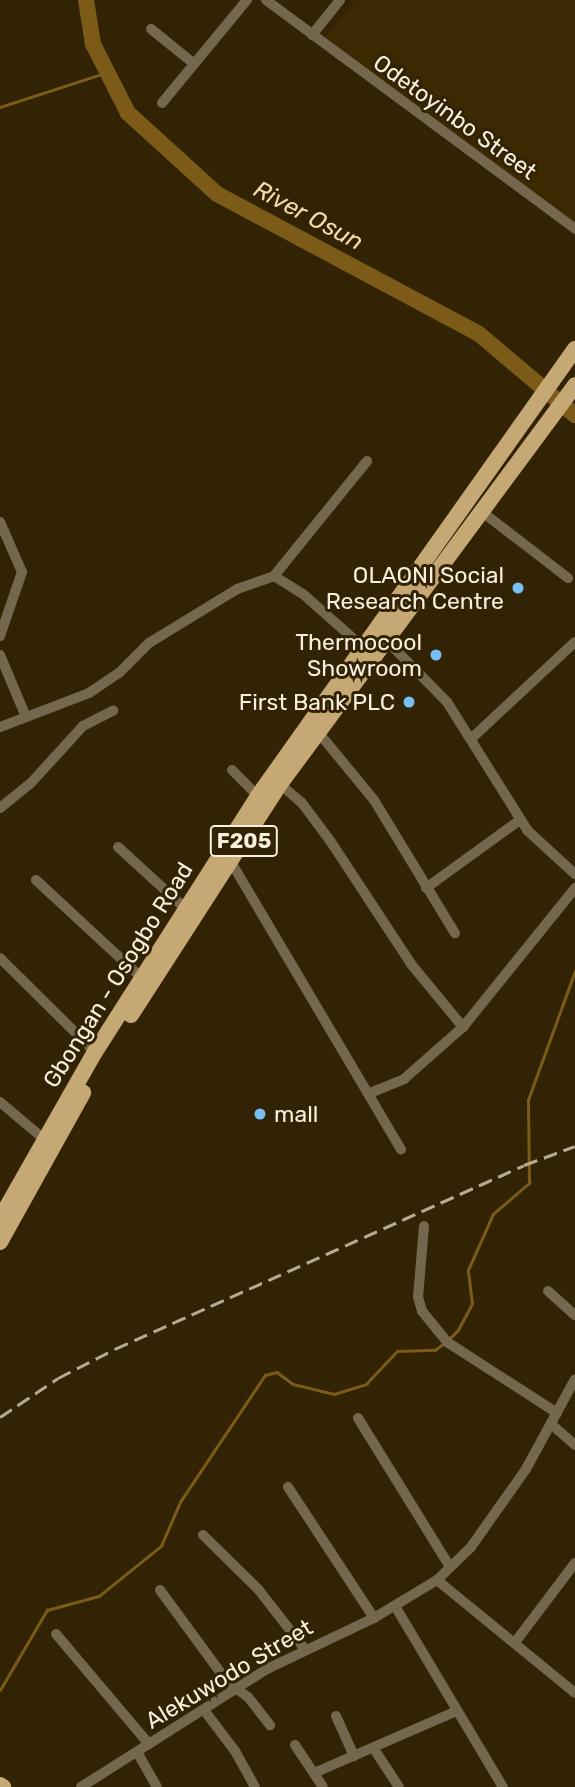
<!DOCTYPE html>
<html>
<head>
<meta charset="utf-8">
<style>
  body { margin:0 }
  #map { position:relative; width:575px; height:1787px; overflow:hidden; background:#322305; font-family:Rubik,sans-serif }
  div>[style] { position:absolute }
  .built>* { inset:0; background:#3c2902 }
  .stream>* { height:2.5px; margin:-1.25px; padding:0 1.25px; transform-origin:1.25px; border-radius:1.25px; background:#7b5b17 }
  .river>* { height:16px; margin:-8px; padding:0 8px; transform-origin:8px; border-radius:8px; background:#7b5b17 }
  .minor>* { height:10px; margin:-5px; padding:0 5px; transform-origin:5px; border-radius:5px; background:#75674e }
  .primary>* { height:16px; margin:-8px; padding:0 8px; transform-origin:8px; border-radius:8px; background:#c5a873 }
  .rail>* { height:2.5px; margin-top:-1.25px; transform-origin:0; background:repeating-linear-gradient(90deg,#b4a993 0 14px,transparent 0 21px) }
  .dots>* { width:19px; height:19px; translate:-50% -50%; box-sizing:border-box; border:4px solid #322305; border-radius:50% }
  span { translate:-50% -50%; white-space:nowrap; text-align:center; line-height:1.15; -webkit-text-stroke:6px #322305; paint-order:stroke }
  .shield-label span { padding:2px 5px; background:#322305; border:2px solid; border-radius:5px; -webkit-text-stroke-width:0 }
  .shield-label { font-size:21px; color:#f9efde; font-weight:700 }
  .street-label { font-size:23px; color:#f9efde }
  .poi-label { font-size:23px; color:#f9efde }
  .right { translate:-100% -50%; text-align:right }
  .left { translate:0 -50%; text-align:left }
  .water-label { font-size:24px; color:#f7dba8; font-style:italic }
</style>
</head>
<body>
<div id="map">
  <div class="built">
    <i style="clip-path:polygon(355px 0,575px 0,575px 226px,321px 42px)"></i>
  </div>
  <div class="stream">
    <i style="left:0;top:107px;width:114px;rotate:-18deg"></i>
    <i style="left:449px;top:1339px;width:13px;rotate:-45deg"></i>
    <i style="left:458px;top:1330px;width:30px;rotate:-62deg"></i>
    <i style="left:472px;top:1304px;width:34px;rotate:-97deg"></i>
    <i style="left:468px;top:1270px;width:61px;rotate:-65.9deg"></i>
    <i style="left:493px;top:1214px;width:48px;rotate:-40.7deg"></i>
    <i style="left:529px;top:1183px;width:83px;rotate:-90.7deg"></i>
    <i style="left:528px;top:1100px;width:137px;rotate:-70deg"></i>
    <i style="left:0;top:1690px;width:93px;rotate:-59.6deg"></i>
    <i style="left:47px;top:1610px;width:54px;rotate:-15.1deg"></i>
    <i style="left:99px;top:1596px;width:80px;rotate:-38.9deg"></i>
    <i style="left:161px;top:1546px;width:48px;rotate:-66.6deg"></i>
    <i style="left:180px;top:1502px;width:153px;rotate:-56.2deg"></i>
    <i style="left:265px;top:1375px;width:12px;rotate:-14deg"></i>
    <i style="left:277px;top:1372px;width:20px;rotate:37deg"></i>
    <i style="left:293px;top:1384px;width:42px;rotate:13.7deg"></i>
    <i style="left:334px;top:1394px;width:34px;rotate:-17deg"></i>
    <i style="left:366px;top:1384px;width:45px;rotate:-46.8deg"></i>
    <i style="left:397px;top:1351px;width:38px;rotate:-2deg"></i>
    <i style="left:435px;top:1350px;width:11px;rotate:-38deg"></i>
  </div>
  <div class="river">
    <i style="left:86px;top:0;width:45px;rotate:81deg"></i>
    <i style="left:93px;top:44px;width:77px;rotate:63.1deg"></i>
    <i style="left:128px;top:113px;width:120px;rotate:42.3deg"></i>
    <i style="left:217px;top:194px;width:297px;rotate:28.1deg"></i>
    <i style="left:479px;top:334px;width:126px;rotate:40.2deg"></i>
  </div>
  <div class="minor">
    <i style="left:266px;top:0;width:385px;rotate:36.5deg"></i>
    <i style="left:151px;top:29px;width:54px;rotate:39deg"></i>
    <i style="left:312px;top:35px;width:45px;rotate:-51.3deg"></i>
    <i style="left:162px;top:103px;width:134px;rotate:-50.5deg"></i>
    <i style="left:481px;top:511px;width:110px;rotate:37.6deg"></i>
    <i style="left:0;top:522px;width:55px;rotate:66.3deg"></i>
    <i style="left:22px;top:572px;width:68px;rotate:109deg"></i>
    <i style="left:274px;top:576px;width:148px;rotate:-51deg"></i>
    <i style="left:386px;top:640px;width:87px;rotate:45.5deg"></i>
    <i style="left:447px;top:702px;width:152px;rotate:57.9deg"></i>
    <i style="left:528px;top:831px;width:64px;rotate:42.5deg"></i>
    <i style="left:0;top:655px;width:67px;rotate:67.2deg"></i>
    <i style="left:0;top:727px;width:95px;rotate:-20.9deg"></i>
    <i style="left:89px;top:693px;width:36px;rotate:-34deg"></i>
    <i style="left:119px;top:673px;width:42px;rotate:-45deg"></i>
    <i style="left:149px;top:643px;width:103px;rotate:-31.5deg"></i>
    <i style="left:237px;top:589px;width:39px;rotate:-19deg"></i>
    <i style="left:274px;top:576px;width:34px;rotate:32deg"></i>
    <i style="left:303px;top:594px;width:81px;rotate:41.5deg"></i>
    <i style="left:318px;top:732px;width:88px;rotate:50.5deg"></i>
    <i style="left:374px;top:800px;width:156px;rotate:58.7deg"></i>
    <i style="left:473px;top:737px;width:139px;rotate:-43deg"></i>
    <i style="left:232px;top:770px;width:37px;rotate:45deg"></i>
    <i style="left:280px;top:784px;width:29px;rotate:41deg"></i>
    <i style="left:302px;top:803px;width:49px;rotate:53.4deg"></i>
    <i style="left:331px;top:842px;width:146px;rotate:56.7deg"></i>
    <i style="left:411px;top:964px;width:82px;rotate:50.5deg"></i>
    <i style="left:0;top:808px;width:38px;rotate:-39deg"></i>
    <i style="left:30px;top:784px;width:79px;rotate:-47.6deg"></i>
    <i style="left:83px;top:726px;width:34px;rotate:-27deg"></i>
    <i style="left:118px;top:847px;width:92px;rotate:42.4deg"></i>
    <i style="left:231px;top:862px;width:334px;rotate:59.4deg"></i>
    <i style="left:36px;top:880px;width:144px;rotate:42.8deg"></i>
    <i style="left:426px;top:888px;width:116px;rotate:-35.9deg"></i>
    <i style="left:0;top:958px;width:134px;rotate:44.7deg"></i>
    <i style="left:370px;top:1093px;width:37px;rotate:-22deg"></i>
    <i style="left:404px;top:1079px;width:79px;rotate:-41.4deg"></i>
    <i style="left:463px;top:1027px;width:179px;rotate:-51.1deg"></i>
    <i style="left:0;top:1102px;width:57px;rotate:40.1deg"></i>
    <i style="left:424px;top:1226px;width:71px;rotate:94.8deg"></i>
    <i style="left:418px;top:1297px;width:15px;rotate:74deg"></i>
    <i style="left:422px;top:1311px;width:40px;rotate:51deg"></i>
    <i style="left:447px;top:1342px;width:131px;rotate:32.8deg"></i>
    <i style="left:548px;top:1291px;width:36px;rotate:42deg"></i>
    <i style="left:358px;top:1418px;width:175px;rotate:58.3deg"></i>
    <i style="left:551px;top:1424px;width:32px;rotate:41deg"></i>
    <i style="left:288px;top:1487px;width:157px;rotate:56.7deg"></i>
    <i style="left:203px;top:1535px;width:77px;rotate:44.5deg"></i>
    <i style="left:258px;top:1589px;width:75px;rotate:52.1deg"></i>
    <i style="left:437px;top:1580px;width:178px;rotate:39.3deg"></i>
    <i style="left:160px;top:1590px;width:115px;rotate:53.8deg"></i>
    <i style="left:228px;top:1683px;width:24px;rotate:35deg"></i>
    <i style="left:248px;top:1697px;width:36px;rotate:52deg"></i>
    <i style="left:395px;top:1606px;width:211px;rotate:59.2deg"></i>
    <i style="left:56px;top:1634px;width:144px;rotate:49.8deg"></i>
    <i style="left:516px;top:1641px;width:98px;rotate:-52.9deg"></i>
    <i style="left:204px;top:1710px;width:51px;rotate:52.9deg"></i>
    <i style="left:235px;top:1751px;width:41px;rotate:60.9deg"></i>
    <i style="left:336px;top:1716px;width:44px;rotate:65.8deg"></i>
    <i style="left:295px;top:1745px;width:50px;rotate:56.3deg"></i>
    <i style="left:374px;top:1749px;width:45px;rotate:56.7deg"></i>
    <i style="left:137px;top:1752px;width:40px;rotate:60.3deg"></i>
    <i style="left:314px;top:1773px;width:153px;rotate:-23.5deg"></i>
    <i style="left:81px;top:1787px;width:220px;rotate:-32.4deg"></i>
    <i style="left:267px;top:1669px;width:119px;rotate:-25.5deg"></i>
    <i style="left:374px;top:1618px;width:74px;rotate:-31.1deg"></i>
    <i style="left:437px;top:1580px;width:47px;rotate:-44.1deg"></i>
    <i style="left:471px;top:1547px;width:95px;rotate:-54.8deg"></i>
    <i style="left:526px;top:1469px;width:102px;rotate:-61.4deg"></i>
  </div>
  <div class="primary">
    <i style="left:131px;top:1015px;width:275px;rotate:-57.2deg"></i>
    <i style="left:280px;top:784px;width:496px;rotate:-53.5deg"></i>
    <i style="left:0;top:1219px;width:192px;rotate:-60.4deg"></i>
    <i style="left:95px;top:1052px;width:303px;rotate:-57.5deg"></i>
    <i style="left:258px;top:796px;width:548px;rotate:-54.66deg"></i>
    <i style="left:0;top:1242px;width:171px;rotate:-60.9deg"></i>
    <i style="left:0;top:1785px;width:4px;rotate:34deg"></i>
  </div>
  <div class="rail">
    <i style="left:0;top:1417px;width:70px;rotate:-33.9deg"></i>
    <i style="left:58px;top:1378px;width:64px;rotate:-27deg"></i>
    <i style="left:115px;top:1349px;width:448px;rotate:-24.2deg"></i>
    <i style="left:524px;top:1165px;width:54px;rotate:-20.4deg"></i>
  </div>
  <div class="dots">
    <i style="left:518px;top:588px;background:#77bff7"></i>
    <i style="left:436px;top:655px;background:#77bff7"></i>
    <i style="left:409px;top:702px;background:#77bff7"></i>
    <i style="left:260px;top:1114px;background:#77bff7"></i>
  </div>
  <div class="shield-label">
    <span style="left:244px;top:841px">F205</span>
  </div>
  <div class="street-label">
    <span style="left:455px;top:117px;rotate:36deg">Odetoyinbo Street</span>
    <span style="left:118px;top:975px;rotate:-58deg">Gbongan - Osogbo Road</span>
    <span style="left:229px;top:1674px;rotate:-31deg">Alekuwodo Street</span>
  </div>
  <div class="poi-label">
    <span class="right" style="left:504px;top:588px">OLAONI Social<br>Research Centre</span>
    <span class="right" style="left:422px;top:655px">Thermocool<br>Showroom</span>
    <span class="right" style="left:395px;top:702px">First Bank PLC</span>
    <span class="left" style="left:274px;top:1114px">mall</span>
  </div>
  <div class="water-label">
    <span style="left:308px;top:216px;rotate:28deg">River Osun</span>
  </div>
</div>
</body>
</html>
